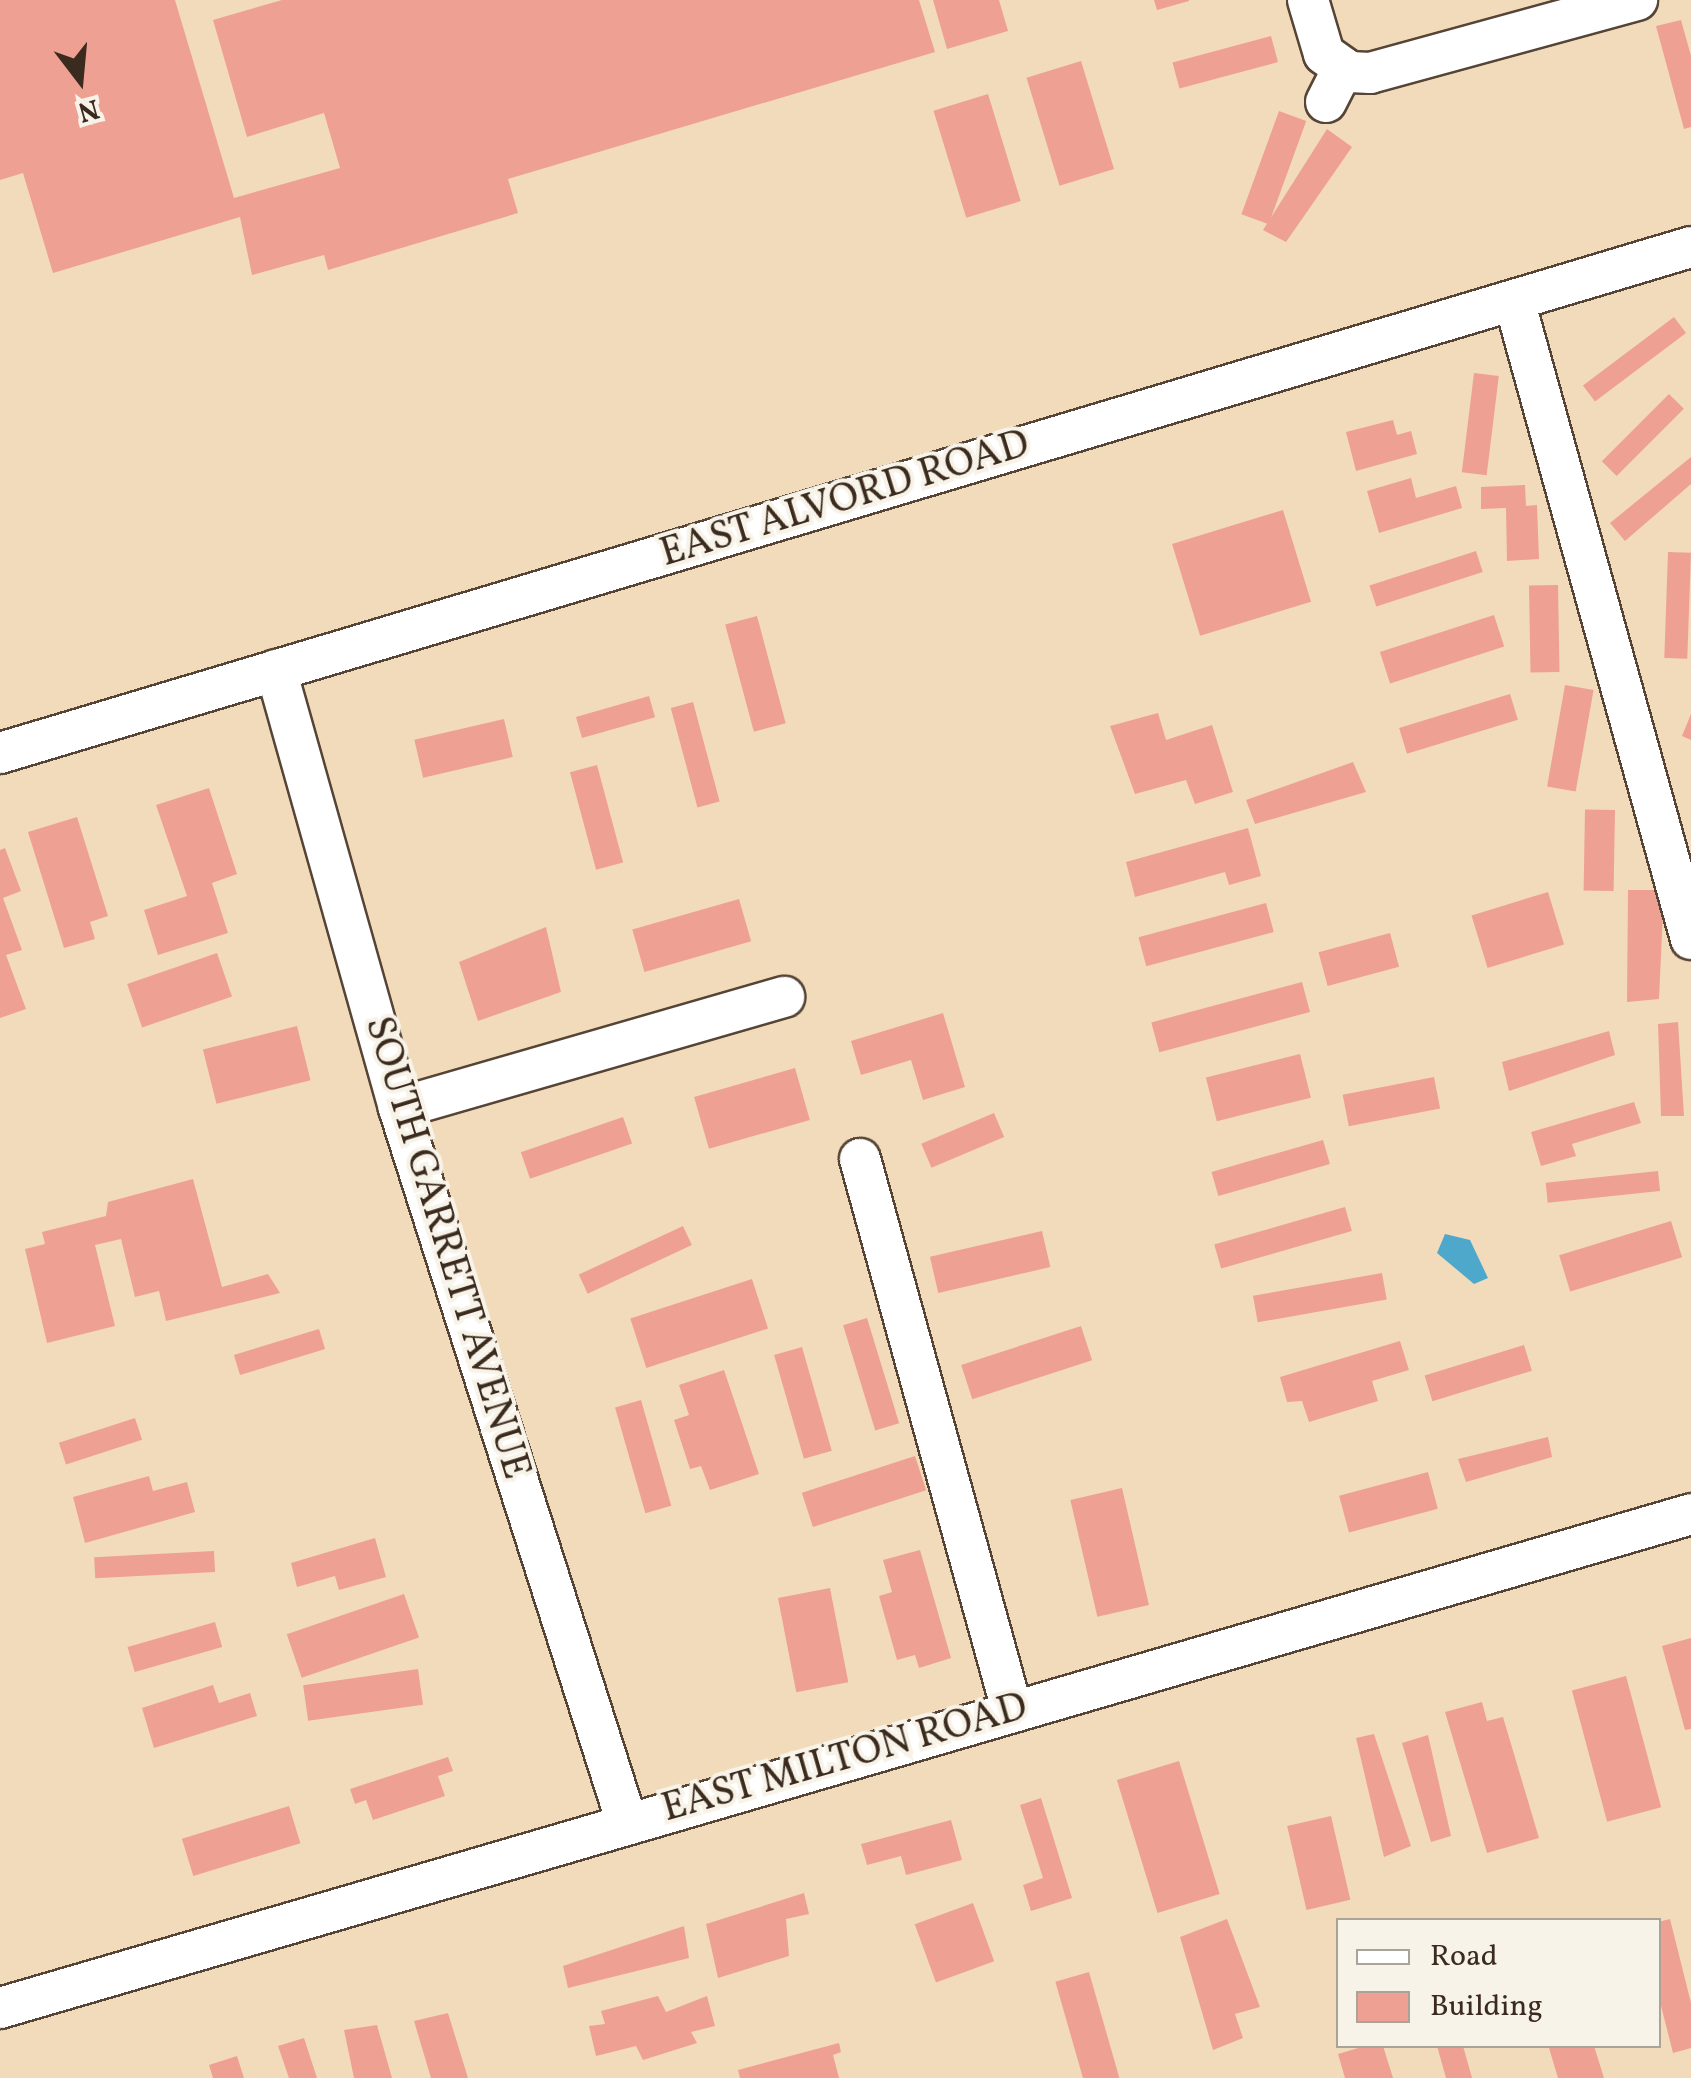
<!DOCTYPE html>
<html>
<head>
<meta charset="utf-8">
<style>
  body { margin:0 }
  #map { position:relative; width:1691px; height:2078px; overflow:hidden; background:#f2dbbb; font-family:Vollkorn,serif }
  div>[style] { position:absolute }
  .water>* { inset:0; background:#4ea8cc }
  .building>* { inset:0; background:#eea192; transform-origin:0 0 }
  .roads { filter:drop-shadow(2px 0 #564536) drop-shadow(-2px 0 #564536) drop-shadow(0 2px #564536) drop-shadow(0 -2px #564536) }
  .street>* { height:40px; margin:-20px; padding:0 20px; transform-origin:20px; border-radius:20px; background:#fff }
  span { translate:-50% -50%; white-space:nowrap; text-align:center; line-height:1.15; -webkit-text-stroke:8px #f7f3e8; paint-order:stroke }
  .street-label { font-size:40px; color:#3b2a1e }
  .legend { position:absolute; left:1336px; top:1918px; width:325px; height:130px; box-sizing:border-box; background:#f7f3e8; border:2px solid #aca397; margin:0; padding:12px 18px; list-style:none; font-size:30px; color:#3b2a1e }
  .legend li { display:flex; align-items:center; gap:20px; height:50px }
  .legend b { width:50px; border:2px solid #aca397 }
  .north { position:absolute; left:30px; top:30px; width:100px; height:100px; -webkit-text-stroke:8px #f7f3e8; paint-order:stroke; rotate:164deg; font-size:28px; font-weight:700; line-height:40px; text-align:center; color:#3b2a1e }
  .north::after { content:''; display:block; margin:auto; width:35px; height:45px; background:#3b2a1e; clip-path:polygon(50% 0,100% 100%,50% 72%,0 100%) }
</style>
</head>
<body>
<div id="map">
  <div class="water">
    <i style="clip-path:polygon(1445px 1234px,1470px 1240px,1488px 1278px,1474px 1284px,1437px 1253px)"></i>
  </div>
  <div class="building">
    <i style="clip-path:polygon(0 0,175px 0,234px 198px,340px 168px,324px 113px,247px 137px,213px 20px,282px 0,919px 0,935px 52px,508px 179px,518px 213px,328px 270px,324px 255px,252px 275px,240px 217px,53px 273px,23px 173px,0 180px)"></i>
    <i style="clip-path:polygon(933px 0,999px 0,1008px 31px,947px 49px)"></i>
    <i style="clip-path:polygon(1154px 0,1189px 0,1189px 1px,1157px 10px)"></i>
    <i style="clip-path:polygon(1681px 20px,1691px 56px,1691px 127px,1684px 129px,1656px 26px)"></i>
    <i style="left:1271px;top:36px;width:27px;height:102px;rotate:75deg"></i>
    <i style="left:1081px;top:61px;width:113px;height:57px;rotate:73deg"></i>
    <i style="left:988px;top:94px;width:112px;height:57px;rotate:73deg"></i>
    <i style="left:1279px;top:111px;width:29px;height:110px;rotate:20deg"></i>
    <i style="clip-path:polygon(1327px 129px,1352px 147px,1286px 242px,1263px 230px)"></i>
    <i style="left:1674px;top:317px;width:20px;height:114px;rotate:53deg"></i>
    <i style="left:1474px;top:373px;width:25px;height:100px;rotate:7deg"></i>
    <i style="left:1669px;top:394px;width:21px;height:95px;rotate:45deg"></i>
    <i style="clip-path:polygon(1393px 420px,1397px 435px,1411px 431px,1417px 454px,1356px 471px,1346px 432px)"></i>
    <i style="clip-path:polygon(1691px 457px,1691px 484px,1625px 541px,1610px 523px)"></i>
    <i style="clip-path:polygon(1411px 478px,1416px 498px,1456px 486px,1462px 508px,1379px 533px,1367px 491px)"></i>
    <i style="clip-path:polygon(1525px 485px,1526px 506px,1537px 505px,1539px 559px,1507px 561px,1506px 508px,1481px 509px,1481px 487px)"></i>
    <i style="left:1283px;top:510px;width:96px;height:116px;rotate:73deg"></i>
    <i style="left:1476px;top:551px;width:22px;height:112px;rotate:72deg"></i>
    <i style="left:1668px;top:552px;width:23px;height:106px;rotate:2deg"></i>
    <i style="left:1558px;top:585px;width:87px;height:29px;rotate:89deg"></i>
    <i style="left:1494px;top:615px;width:33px;height:120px;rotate:72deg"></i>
    <i style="left:757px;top:616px;width:111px;height:33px;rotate:75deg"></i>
    <i style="left:1565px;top:685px;width:29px;height:103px;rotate:10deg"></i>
    <i style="left:1510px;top:694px;width:27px;height:116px;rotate:73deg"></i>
    <i style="left:649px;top:696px;width:22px;height:76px;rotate:74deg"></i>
    <i style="left:693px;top:702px;width:103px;height:23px;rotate:75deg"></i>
    <i style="clip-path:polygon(1158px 713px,1166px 740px,1212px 725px,1233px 792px,1195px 804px,1186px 780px,1135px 794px,1110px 726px)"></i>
    <i style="clip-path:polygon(1691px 714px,1691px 740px,1682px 736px)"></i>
    <i style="left:504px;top:719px;width:39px;height:92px;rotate:77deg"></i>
    <i style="clip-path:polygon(1353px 762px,1366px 792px,1255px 824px,1246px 800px)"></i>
    <i style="left:597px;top:765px;width:101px;height:28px;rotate:75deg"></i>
    <i style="clip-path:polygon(209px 788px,237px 874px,212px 883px,228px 933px,158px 955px,144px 910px,187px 896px,156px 805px)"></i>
    <i style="left:1615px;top:810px;width:81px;height:30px;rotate:91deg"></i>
    <i style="clip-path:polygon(77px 817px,108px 916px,90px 922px,95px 939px,64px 948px,28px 832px)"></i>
    <i style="clip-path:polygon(1248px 828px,1261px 876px,1229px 885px,1225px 872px,1135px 897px,1126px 862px)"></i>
    <i style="clip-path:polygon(5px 848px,21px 891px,3px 898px,22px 950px,6px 955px,26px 1009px,0 1018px,0 850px)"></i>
    <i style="clip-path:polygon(1628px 890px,1664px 890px,1659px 999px,1627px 1002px)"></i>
    <i style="left:1548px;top:892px;width:55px;height:80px;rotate:73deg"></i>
    <i style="left:739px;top:899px;width:44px;height:111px;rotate:74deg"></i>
    <i style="left:1266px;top:903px;width:30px;height:132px;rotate:75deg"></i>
    <i style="clip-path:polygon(546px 927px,561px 992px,478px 1021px,459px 962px)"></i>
    <i style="left:1390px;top:933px;width:35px;height:74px;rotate:75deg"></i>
    <i style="left:217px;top:953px;width:46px;height:95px;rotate:71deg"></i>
    <i style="left:1302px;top:982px;width:31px;height:156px;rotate:75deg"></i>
    <i style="clip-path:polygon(943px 1013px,965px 1087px,923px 1100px,911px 1060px,861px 1075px,851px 1041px)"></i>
    <i style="clip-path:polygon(1678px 1022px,1684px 1116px,1661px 1116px,1658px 1024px)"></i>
    <i style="left:297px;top:1026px;width:56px;height:97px;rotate:76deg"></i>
    <i style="clip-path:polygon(1609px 1031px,1615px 1055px,1509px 1091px,1502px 1062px)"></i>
    <i style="left:1300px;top:1054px;width:45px;height:97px;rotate:76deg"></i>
    <i style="left:795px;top:1068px;width:54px;height:105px;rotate:74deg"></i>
    <i style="left:1434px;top:1077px;width:32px;height:93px;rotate:79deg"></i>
    <i style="clip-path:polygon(1634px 1102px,1641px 1123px,1572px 1144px,1576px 1156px,1541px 1166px,1531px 1132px)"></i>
    <i style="left:994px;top:1113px;width:26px;height:79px;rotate:67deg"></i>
    <i style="left:623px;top:1117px;width:28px;height:108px;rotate:71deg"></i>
    <i style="left:1323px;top:1140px;width:25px;height:116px;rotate:74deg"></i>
    <i style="left:1658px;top:1171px;width:20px;height:113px;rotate:84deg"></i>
    <i style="clip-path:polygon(193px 1179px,222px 1287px,268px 1274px,280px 1293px,166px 1321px,159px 1291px,135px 1297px,121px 1239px,95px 1245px,115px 1326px,47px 1343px,25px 1249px,45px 1244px,42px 1232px,106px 1216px,108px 1202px)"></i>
    <i style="left:1345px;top:1207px;width:25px;height:136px;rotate:74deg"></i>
    <i style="left:1671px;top:1221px;width:38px;height:117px;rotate:73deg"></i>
    <i style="left:683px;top:1226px;width:21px;height:115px;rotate:65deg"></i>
    <i style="left:1042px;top:1231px;width:37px;height:115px;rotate:77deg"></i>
    <i style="left:1382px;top:1273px;width:27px;height:131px;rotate:80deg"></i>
    <i style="left:752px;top:1279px;width:52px;height:128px;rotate:72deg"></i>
    <i style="left:867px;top:1318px;width:110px;height:25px;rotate:73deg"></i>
    <i style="left:1081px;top:1326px;width:36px;height:126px;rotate:72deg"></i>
    <i style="left:319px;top:1329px;width:21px;height:89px;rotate:73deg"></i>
    <i style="clip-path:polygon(1400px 1341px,1409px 1370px,1372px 1381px,1378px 1401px,1309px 1422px,1302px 1401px,1287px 1402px,1280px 1377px)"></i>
    <i style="left:1524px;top:1345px;width:27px;height:104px;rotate:73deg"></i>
    <i style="left:802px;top:1347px;width:108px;height:29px;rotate:74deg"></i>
    <i style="clip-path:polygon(724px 1370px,759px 1474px,710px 1490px,701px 1466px,690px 1469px,674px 1420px,689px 1415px,679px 1385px)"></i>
    <i style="left:641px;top:1400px;width:110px;height:27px;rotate:74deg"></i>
    <i style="left:135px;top:1418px;width:23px;height:80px;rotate:72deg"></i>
    <i style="clip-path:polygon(1548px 1437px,1552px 1457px,1466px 1482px,1458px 1459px)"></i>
    <i style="left:915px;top:1456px;width:36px;height:119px;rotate:72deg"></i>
    <i style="left:1428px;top:1472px;width:38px;height:92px;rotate:75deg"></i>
    <i style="clip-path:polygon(149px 1476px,153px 1491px,187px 1482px,195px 1512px,85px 1543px,73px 1497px)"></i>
    <i style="left:1122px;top:1488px;width:120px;height:53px;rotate:77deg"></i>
    <i style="clip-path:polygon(375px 1538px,386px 1577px,339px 1590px,335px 1576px,297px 1587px,291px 1563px)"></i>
    <i style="clip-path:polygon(920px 1550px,951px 1658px,919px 1668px,915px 1655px,897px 1660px,879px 1596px,892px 1592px,883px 1560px)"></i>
    <i style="left:214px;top:1551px;width:21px;height:120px;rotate:87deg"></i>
    <i style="left:830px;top:1588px;width:96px;height:53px;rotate:79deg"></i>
    <i style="left:404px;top:1594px;width:46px;height:124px;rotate:71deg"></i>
    <i style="left:215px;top:1622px;width:26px;height:91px;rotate:74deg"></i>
    <i style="clip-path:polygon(1691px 1638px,1691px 1729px,1685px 1730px,1662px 1646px)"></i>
    <i style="left:418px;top:1669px;width:36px;height:116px;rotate:82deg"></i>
    <i style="left:1626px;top:1676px;width:136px;height:56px;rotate:75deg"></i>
    <i style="clip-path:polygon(213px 1685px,219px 1703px,250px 1693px,257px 1716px,154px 1748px,142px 1708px)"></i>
    <i style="clip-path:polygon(1482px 1702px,1487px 1721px,1503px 1717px,1539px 1838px,1487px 1853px,1445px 1712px)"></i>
    <i style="clip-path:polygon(1374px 1734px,1411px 1846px,1384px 1857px,1356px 1738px)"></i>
    <i style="clip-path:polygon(1428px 1735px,1451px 1836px,1431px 1842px,1402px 1743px)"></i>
    <i style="clip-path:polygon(448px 1757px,453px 1771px,438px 1776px,445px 1796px,373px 1820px,366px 1800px,355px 1804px,350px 1789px)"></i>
    <i style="left:1179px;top:1761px;width:139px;height:65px;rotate:73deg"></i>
    <i style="clip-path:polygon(1041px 1798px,1072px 1898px,1031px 1911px,1023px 1885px,1043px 1878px,1020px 1805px)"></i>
    <i style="left:289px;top:1806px;width:39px;height:112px;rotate:73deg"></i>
    <i style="left:1331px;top:1816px;width:86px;height:45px;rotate:77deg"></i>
    <i style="clip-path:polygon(951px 1820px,962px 1860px,906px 1875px,901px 1856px,867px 1865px,861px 1844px)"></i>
    <i style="clip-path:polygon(804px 1893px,809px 1914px,786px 1919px,789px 1956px,718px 1978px,706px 1924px)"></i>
    <i style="left:973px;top:1903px;width:62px;height:62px;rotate:70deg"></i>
    <i style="clip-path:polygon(1227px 1919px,1260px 2007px,1235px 2014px,1243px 2038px,1213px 2050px,1180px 1937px)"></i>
    <i style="clip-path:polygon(1670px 1919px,1691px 2003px,1691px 2048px,1673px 2053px,1658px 1994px,1658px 1922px)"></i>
    <i style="clip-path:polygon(684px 1926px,689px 1958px,568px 1988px,563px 1966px)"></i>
    <i style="left:1089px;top:1972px;width:110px;height:35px;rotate:74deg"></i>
    <i style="clip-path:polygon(658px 1996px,666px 2012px,707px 1996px,715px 2026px,691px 2032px,697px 2043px,643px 2060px,636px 2046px,596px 2056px,589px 2026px,605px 2024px,601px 2011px)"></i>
    <i style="clip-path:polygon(448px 2013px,468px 2078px,431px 2078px,414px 2021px)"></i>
    <i style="clip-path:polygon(377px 2025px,392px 2078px,354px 2078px,344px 2030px)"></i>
    <i style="clip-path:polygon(304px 2038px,317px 2078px,289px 2078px,278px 2046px)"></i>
    <i style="clip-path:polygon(839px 2043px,841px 2052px,833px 2055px,839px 2078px,740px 2078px,738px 2070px)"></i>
    <i style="clip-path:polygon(1365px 2046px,1383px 2046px,1393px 2078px,1345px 2078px,1338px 2054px)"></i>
    <i style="clip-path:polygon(1437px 2046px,1463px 2046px,1472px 2078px,1446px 2078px)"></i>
    <i style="clip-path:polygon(1594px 2046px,1604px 2078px,1558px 2078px,1549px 2048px)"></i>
    <i style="clip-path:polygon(237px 2056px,244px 2078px,213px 2078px,209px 2065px)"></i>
  </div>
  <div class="roads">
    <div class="street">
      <i style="left:1308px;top:0;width:56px;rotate:73.5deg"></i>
      <i style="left:1324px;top:54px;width:32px;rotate:35deg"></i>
      <i style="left:1350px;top:72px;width:20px;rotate:3deg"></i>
      <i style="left:1370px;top:73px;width:277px;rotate:-15.3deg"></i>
      <i style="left:1326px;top:102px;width:38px;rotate:-63deg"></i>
      <i style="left:1514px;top:300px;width:663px;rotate:74.52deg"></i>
      <i style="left:276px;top:670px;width:455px;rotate:74.3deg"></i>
      <i style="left:399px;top:1108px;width:750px;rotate:72.31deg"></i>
      <i style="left:0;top:753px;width:1765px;rotate:-16.66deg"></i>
      <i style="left:399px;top:1108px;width:401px;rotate:-16.1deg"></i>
      <i style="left:860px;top:1159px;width:572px;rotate:74.58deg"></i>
      <i style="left:0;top:2008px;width:1762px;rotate:-16.28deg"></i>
    </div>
  </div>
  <div class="street-label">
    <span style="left:845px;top:500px;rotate:-17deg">EAST ALVORD ROAD</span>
    <span style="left:446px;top:1248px;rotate:73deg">SOUTH GARRETT AVENUE</span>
    <span style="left:845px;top:1759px;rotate:-16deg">EAST MILTON ROAD</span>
  </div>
  <ul class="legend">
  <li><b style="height:12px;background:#fff"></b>Road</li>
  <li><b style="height:28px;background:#eea192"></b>Building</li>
  </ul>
  <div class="north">N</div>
</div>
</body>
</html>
